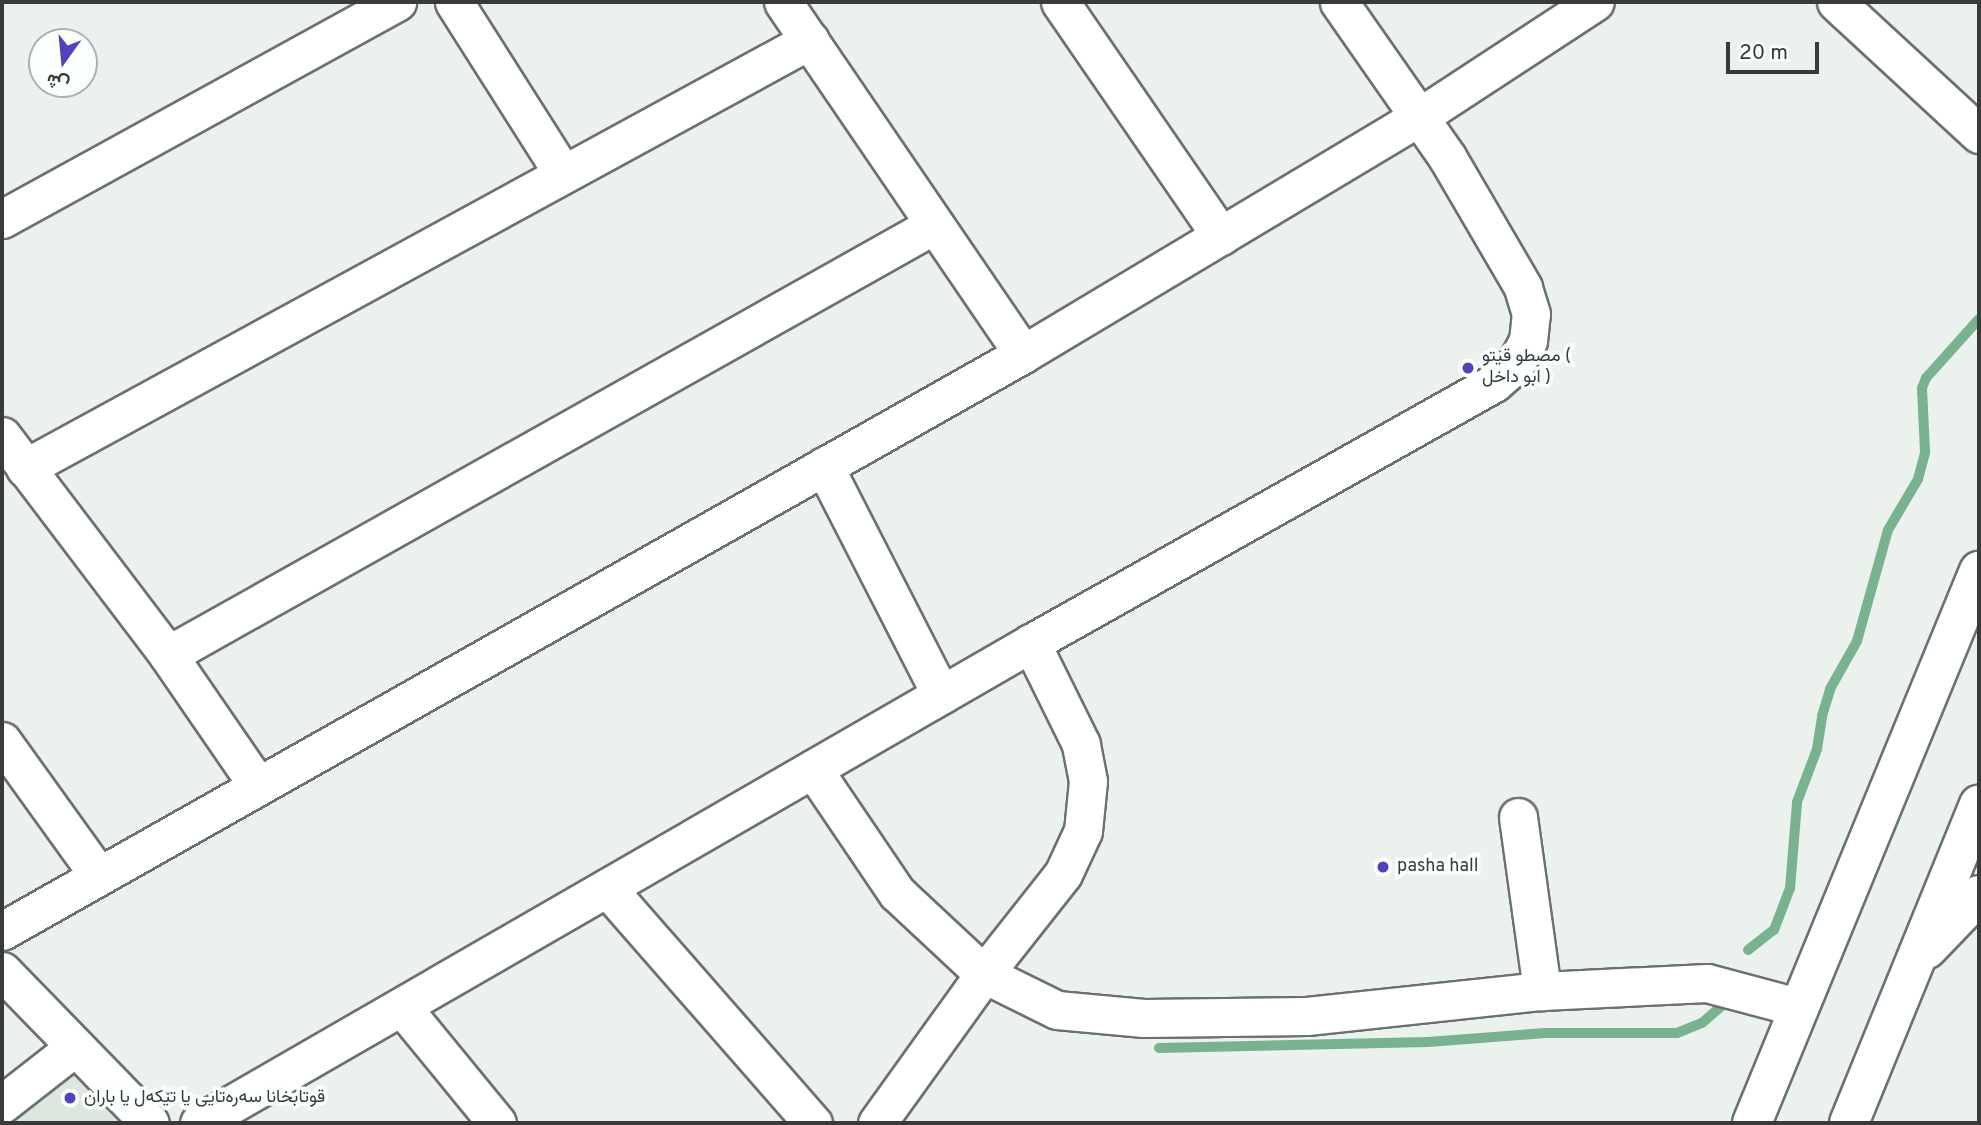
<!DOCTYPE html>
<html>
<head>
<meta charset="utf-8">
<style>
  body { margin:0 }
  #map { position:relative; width:1981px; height:1125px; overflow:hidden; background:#ebf1ed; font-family:Overpass,Vazirmatn,sans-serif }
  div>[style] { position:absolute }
  .built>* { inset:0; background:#dbe7df }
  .stream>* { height:10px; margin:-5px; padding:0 5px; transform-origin:5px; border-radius:5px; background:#79b28e }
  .roads { filter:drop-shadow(2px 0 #6b716d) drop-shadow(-2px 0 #6b716d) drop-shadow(0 2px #6b716d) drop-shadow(0 -2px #6b716d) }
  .minor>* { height:37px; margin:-18.5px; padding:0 18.5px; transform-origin:18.5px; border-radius:18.5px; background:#fff }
  .major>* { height:38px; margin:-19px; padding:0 19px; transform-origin:19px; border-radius:19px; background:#fff }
  .dots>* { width:19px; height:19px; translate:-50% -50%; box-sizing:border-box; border:4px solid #f9fffa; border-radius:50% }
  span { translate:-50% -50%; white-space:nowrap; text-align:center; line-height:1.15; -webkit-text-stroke:7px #f9fffa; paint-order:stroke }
  .poi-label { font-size:18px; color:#383b39 }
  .left { translate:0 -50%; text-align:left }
  .frame { position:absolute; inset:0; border:4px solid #383b39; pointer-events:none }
  .north { position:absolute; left:28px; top:28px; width:70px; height:70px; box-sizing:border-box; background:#f9fffa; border:2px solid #acb1ad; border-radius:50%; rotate:195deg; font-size:19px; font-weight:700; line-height:28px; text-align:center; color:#383b39 }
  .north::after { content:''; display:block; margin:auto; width:24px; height:32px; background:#5243bb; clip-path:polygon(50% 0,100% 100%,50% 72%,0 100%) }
  .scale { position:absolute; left:1726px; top:42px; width:93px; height:32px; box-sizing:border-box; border:4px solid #383b39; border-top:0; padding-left:9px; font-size:21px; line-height:24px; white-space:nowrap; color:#383b39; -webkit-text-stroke:5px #f9fffa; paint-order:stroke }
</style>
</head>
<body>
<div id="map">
  <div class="built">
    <i style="clip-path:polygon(73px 1074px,121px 1123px,11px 1123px)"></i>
  </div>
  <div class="stream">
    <i style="left:1748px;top:950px;width:33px;rotate:-38deg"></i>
    <i style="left:1774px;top:930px;width:45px;rotate:-69.1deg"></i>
    <i style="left:1790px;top:888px;width:86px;rotate:-85.3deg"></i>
    <i style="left:1797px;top:802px;width:57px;rotate:-69.3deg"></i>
    <i style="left:1817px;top:749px;width:33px;rotate:-81deg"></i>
    <i style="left:1822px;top:716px;width:28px;rotate:-73deg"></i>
    <i style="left:1830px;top:689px;width:55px;rotate:-60.6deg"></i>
    <i style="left:1857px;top:641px;width:115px;rotate:-74.4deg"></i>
    <i style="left:1888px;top:530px;width:59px;rotate:-59.5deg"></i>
    <i style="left:1918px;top:479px;width:28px;rotate:-75deg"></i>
    <i style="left:1925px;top:452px;width:64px;rotate:-92.7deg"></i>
    <i style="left:1922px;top:388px;width:11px;rotate:-68deg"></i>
    <i style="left:1926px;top:378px;width:79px;rotate:-48.1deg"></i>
    <i style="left:1159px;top:1048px;width:269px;rotate:-1.3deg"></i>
    <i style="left:1428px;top:1042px;width:118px;rotate:-4.4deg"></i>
    <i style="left:1546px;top:1033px;width:131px"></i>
    <i style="left:1677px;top:1033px;width:27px;rotate:-22deg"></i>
    <i style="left:1702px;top:1023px;width:30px;rotate:-41deg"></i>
  </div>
  <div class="roads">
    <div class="minor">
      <i style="left:454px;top:2px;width:204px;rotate:57.6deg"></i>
      <i style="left:783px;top:2px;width:426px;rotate:55.7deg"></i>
      <i style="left:1060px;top:2px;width:284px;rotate:55.5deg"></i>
      <i style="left:1836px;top:2px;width:195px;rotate:42.7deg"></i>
      <i style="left:2px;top:219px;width:451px;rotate:-28.8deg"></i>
      <i style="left:2px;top:436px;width:275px;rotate:52.8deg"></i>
      <i style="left:168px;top:655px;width:159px;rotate:55.5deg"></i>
      <i style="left:824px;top:466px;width:257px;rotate:62.9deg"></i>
      <i style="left:25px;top:468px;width:894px;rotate:-28.6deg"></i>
      <i style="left:168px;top:655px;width:878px;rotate:-29.31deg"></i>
      <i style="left:2px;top:741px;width:166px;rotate:54.3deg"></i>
      <i style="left:813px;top:769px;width:150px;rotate:55.9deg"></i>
      <i style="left:897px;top:893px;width:119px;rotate:43deg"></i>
      <i style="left:984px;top:974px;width:81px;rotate:26.3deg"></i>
      <i style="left:1057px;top:1010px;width:87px;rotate:5.3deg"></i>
      <i style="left:1144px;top:1018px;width:163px;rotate:-0.7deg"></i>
      <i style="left:1307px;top:1016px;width:236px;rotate:-6.1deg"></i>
      <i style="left:1542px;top:991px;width:165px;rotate:-2.8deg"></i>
      <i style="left:1707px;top:983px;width:94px;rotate:14.8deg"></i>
      <i style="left:1518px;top:817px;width:176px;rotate:82.1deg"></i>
      <i style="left:607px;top:888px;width:313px;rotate:48.8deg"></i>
      <i style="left:2px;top:931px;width:1173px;rotate:-29.47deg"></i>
      <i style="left:1023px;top:354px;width:462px;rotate:-30.9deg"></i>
      <i style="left:1419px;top:117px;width:210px;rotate:-33.2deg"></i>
      <i style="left:2px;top:971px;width:212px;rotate:45.8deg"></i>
      <i style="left:402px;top:1007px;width:150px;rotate:50.7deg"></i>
      <i style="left:2px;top:1104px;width:93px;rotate:-38deg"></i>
      <i style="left:199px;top:1123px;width:961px;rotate:-29.98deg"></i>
      <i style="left:1031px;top:643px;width:531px;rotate:-29.32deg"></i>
      <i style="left:1494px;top:383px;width:28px;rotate:-41deg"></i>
      <i style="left:1515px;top:365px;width:27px;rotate:-62deg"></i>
      <i style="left:1528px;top:341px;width:27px;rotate:-84deg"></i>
      <i style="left:1531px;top:314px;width:28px;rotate:-107deg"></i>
      <i style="left:1523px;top:287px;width:151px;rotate:-120.3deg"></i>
      <i style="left:1447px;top:157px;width:189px;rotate:-124.9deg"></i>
      <i style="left:877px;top:1123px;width:183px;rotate:-54.3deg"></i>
      <i style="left:984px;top:974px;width:127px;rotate:-51.7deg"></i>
      <i style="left:1063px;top:874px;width:47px;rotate:-65.1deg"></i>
      <i style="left:1083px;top:831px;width:50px;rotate:-84.3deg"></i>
      <i style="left:1088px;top:781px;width:38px;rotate:-101deg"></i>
      <i style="left:1081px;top:744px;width:113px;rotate:-116.3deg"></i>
    </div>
    <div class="major">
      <i style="left:1927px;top:949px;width:75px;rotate:-46.1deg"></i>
      <i style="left:1752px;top:1123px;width:597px;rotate:-67.65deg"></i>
      <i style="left:1849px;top:1123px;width:344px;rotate:-67.8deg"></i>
    </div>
  </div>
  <div class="dots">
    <i style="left:1468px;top:368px;background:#5243bb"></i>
    <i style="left:1383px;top:867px;background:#5243bb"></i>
    <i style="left:70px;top:1098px;background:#5243bb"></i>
  </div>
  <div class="poi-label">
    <span class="left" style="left:1482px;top:368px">مصطو قيتو (<br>ابو داخل )</span>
    <span class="left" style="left:1397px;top:867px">pasha hall</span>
    <span class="left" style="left:84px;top:1098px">قوتابخانا سەرەتایی یا تێکەل یا باران</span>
  </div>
  <div class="frame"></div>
  <div class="north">ش</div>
  <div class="scale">20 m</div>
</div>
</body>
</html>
